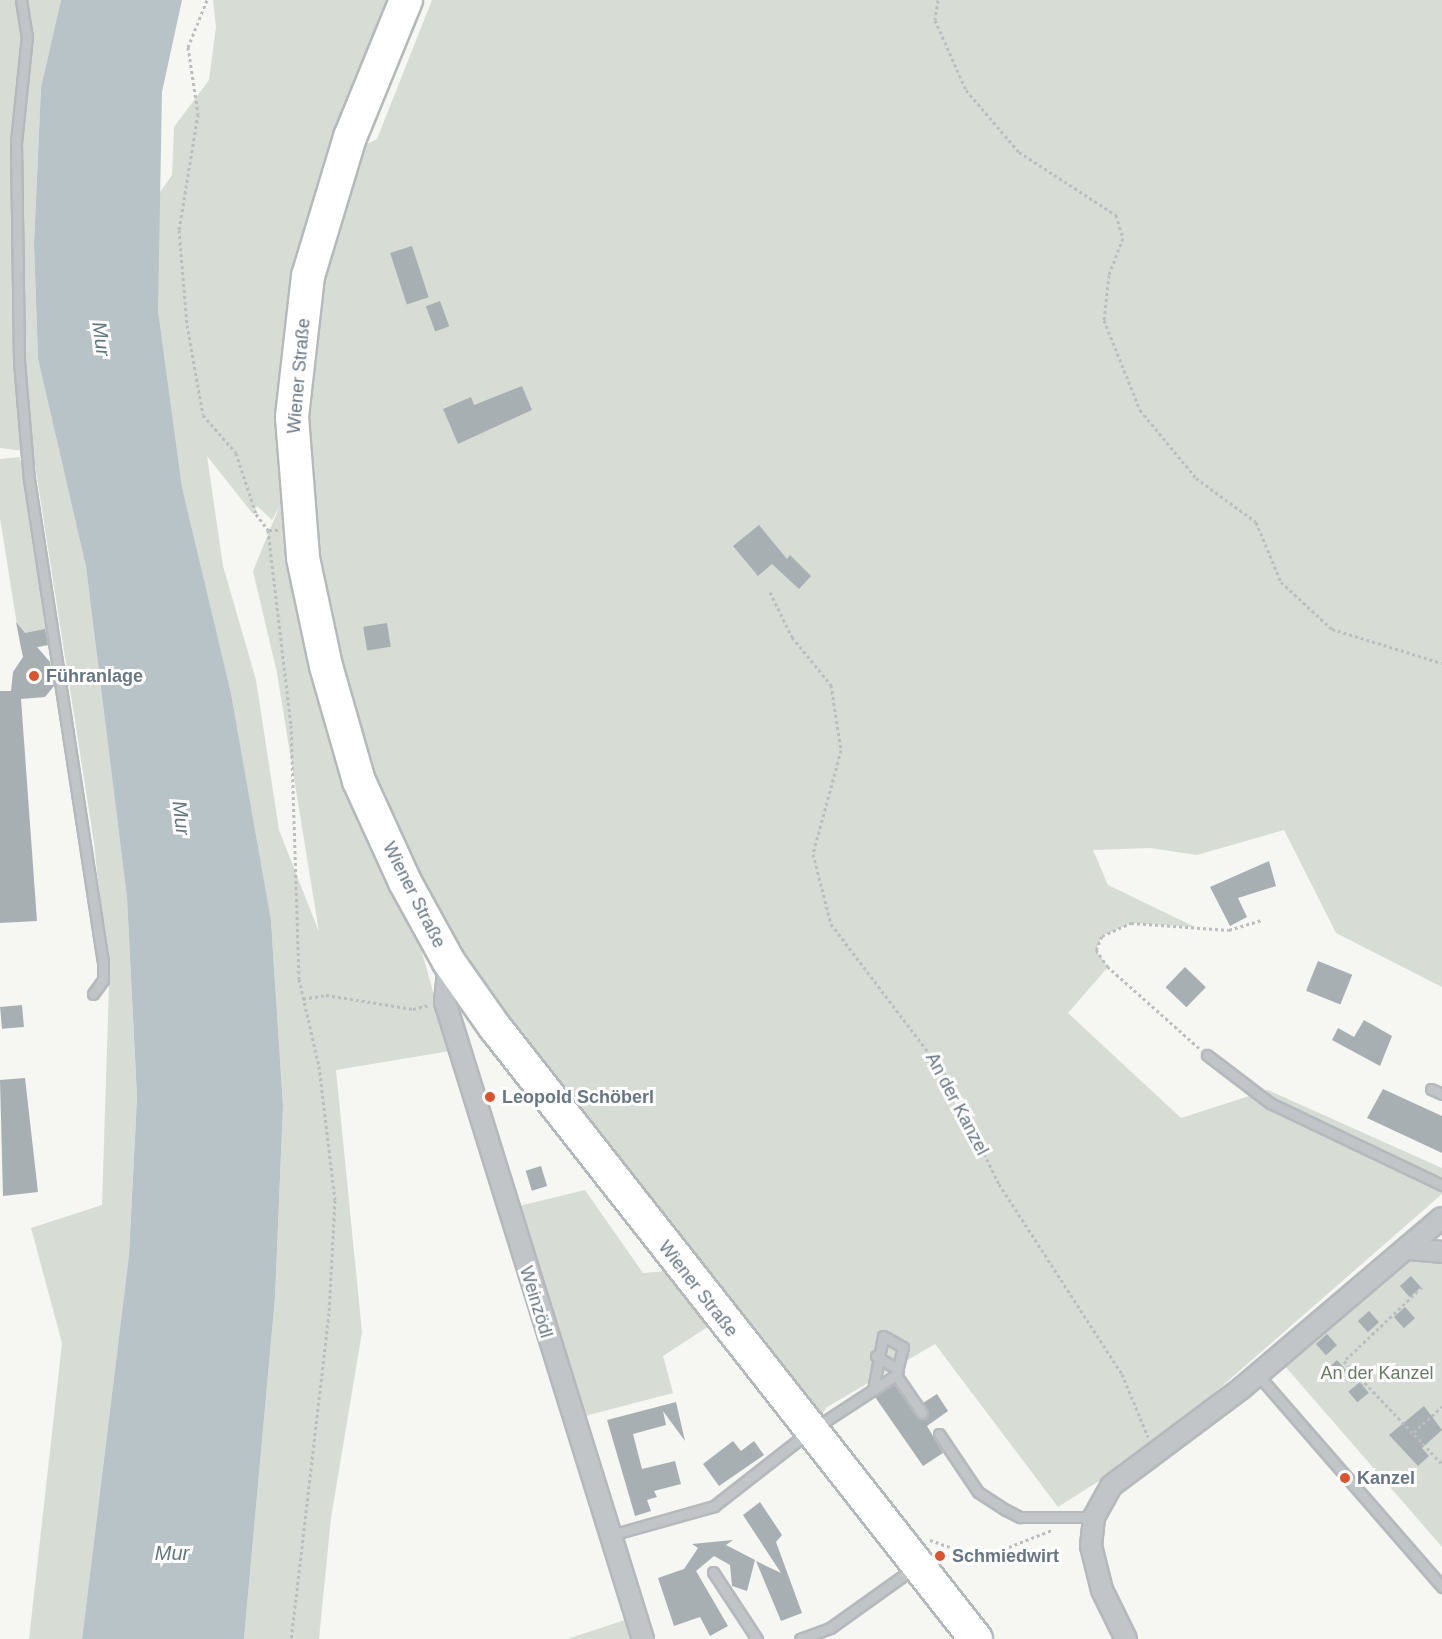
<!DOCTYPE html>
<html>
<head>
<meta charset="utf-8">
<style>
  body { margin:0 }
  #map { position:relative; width:1442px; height:1639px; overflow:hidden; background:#f6f6f3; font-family:Arial,sans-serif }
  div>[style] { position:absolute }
  .green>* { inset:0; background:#d7ddd4 }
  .water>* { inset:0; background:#b8c3c7 }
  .building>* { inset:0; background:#a7afb3; transform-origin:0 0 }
  .path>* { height:3px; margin-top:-1.5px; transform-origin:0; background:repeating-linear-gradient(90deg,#bbbdbf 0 3px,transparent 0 6px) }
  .roads { filter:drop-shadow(2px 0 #b5b9bc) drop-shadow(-2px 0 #b5b9bc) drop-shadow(0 2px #b5b9bc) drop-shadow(0 -2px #b5b9bc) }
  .service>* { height:9px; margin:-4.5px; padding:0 4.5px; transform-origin:4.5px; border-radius:4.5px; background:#c1c5c8 }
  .minor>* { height:20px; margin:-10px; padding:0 10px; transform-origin:10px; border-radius:10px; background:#c1c5c8 }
  .primary>* { height:32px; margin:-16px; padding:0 16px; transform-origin:16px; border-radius:16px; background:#fff }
  .dots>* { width:16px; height:16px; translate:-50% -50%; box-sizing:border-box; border:3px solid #fff; border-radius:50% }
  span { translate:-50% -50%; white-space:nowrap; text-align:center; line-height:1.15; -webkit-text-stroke:6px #fff; paint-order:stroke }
  .street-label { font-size:18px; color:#677682 }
  .poi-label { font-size:18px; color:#677682; font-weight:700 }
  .left { translate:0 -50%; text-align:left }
  .park-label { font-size:18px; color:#697a65 }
  .water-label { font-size:20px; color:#63777f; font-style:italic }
</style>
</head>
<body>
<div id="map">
  <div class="green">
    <i style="clip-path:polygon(0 0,61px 0,41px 87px,34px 244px,38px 359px,86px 567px,127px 898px,137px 1097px,129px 1255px,82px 1639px,29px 1639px,62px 1343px,31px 1228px,102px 1205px,109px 986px,94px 843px,33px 452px,0 448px)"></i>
    <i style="clip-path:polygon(evenodd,213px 0,388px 0,351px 97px,290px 307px,283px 354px,283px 464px,450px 1051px,336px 1070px,362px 1332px,331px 1518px,319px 1639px,244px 1639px,275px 1298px,283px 1106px,271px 920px,231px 693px,182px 487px,158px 310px,158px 195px,172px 175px,174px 127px,209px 80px,216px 27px,213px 0,207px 456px,253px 514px,257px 506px,272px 520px,280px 505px,253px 571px,277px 673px,319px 932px,279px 830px,256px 680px,223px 566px,207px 456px)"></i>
    <i style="clip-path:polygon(432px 0,1442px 0,1442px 987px,1336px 933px,1284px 830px,1197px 855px,1150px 848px,1093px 850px,1108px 885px,1195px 927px,1131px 923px,1102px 936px,1096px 950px,1108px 967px,1068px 1013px,1181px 1118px,1268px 1090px,1442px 1168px,1442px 1194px,1151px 1448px,1058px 1507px,935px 1344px,827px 1407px,810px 1431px,405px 882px,326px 666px,287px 354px,365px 145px,377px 139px)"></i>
    <i style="clip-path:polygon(20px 457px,50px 645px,21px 650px,0 518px,0 459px)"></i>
    <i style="clip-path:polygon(585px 1190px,643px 1273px,667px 1271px,712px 1324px,663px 1356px,673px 1393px,585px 1416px,519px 1206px)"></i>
    <i style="clip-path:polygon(1410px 1259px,1442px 1264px,1442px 1547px,1284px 1365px)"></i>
    <i style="clip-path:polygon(625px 1620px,638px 1623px,643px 1639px,567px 1639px)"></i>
  </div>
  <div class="water">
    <i style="clip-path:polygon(61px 0,182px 0,162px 92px,158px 310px,182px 487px,231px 693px,271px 920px,283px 1106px,275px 1298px,244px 1639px,82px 1639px,129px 1255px,137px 1097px,127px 898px,86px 567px,38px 359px,34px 244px,41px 87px)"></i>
  </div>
  <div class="building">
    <i style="left:412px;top:246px;width:54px;height:23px;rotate:72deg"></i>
    <i style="left:440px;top:301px;width:27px;height:15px;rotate:70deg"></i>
    <i style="clip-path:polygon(522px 386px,532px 410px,458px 444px,443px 409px,471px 397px,474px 405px)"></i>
    <i style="clip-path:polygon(759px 525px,787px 559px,790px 555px,811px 576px,799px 589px,772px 564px,758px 576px,733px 546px)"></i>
    <i style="clip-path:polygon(16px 622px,25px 633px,45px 629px,48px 645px,37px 647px,50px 662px,54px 686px,45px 697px,21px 699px,37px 921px,0 923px,0 691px,11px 691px,13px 672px,23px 657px)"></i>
    <i style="left:387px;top:623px;width:24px;height:24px;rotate:81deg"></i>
    <i style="clip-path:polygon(1269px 861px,1276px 886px,1238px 898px,1247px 917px,1230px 926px,1210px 887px)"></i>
    <i style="left:1318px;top:961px;width:37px;height:32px;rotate:22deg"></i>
    <i style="left:1185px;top:967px;width:29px;height:28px;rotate:44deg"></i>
    <i style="left:22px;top:1005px;width:22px;height:22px;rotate:85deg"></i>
    <i style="clip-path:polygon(1364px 1020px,1392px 1036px,1380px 1066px,1332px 1040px,1338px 1028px,1354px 1037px)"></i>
    <i style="clip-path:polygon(25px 1078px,38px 1192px,3px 1196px,0 1080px)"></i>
    <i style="clip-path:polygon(1383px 1089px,1442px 1116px,1442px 1153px,1367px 1118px)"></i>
    <i style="left:541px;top:1166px;width:21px;height:16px;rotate:73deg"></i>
    <i style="left:1411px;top:1276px;width:15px;height:15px;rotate:48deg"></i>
    <i style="left:1405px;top:1307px;width:15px;height:15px;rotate:48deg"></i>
    <i style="left:1369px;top:1311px;width:15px;height:15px;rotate:48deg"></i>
    <i style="left:1327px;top:1334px;width:15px;height:15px;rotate:48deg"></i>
    <i style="left:1337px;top:1360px;width:15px;height:15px;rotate:48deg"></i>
    <i style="left:1360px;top:1382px;width:14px;height:15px;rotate:51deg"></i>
    <i style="clip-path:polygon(894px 1384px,919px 1419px,928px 1416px,923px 1403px,937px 1394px,948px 1411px,927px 1426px,943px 1453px,923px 1466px,875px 1397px)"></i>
    <i style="clip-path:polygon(676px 1402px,685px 1441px,663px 1411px,666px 1425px,633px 1434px,642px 1469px,675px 1461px,681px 1484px,654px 1491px,657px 1497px,647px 1500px,651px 1511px,635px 1516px,607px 1420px)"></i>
    <i style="clip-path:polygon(1424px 1406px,1442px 1430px,1422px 1448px,1429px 1456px,1418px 1466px,1389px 1435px)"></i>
    <i style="clip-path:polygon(733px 1441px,741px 1451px,754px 1441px,764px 1455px,719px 1486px,703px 1464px)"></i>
    <i style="clip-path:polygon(760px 1502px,782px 1535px,776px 1542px,802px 1613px,781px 1621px,756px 1561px,781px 1573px,743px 1515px)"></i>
    <i style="clip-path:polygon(733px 1540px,726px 1545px,755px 1560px,747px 1591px,732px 1586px,730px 1565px,714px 1556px,696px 1571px,728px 1626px,710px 1636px,700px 1617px,674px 1626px,658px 1578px,684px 1569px,698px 1548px,692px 1544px)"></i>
  </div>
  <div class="path">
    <i style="left:207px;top:0;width:51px;rotate:112deg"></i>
    <i style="left:188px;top:47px;width:68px;rotate:81.5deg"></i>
    <i style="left:198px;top:114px;width:118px;rotate:99.3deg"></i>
    <i style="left:179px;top:230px;width:95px;rotate:85.2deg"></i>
    <i style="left:187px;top:325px;width:91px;rotate:79.9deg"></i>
    <i style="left:203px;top:415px;width:50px;rotate:49deg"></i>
    <i style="left:236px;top:453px;width:64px;rotate:71.8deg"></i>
    <i style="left:256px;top:514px;width:20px;rotate:53deg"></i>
    <i style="left:938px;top:0;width:20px;rotate:99deg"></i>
    <i style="left:935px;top:20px;width:77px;rotate:66.1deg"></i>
    <i style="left:966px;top:90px;width:82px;rotate:49.5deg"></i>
    <i style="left:1019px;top:152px;width:116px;rotate:33deg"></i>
    <i style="left:1116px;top:215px;width:24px;rotate:73deg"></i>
    <i style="left:1123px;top:238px;width:40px;rotate:111deg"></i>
    <i style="left:1109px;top:275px;width:45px;rotate:96.3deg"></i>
    <i style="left:1104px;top:320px;width:97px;rotate:68.2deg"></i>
    <i style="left:1140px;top:410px;width:88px;rotate:50.5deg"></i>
    <i style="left:1196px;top:478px;width:74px;rotate:36.3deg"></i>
    <i style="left:1256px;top:522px;width:65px;rotate:67.4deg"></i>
    <i style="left:1281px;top:582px;width:69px;rotate:42.7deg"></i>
    <i style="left:1332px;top:629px;width:115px;rotate:17.2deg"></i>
    <i style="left:278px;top:530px;width:10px;rotate:180deg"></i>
    <i style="left:268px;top:530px;width:196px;rotate:83.3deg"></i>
    <i style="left:291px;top:725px;width:254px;rotate:88.2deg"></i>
    <i style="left:299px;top:979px;width:89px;rotate:77.1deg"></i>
    <i style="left:319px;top:1066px;width:135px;rotate:83.2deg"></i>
    <i style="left:335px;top:1200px;width:113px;rotate:93deg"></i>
    <i style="left:329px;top:1313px;width:328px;rotate:96.6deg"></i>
    <i style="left:770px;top:592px;width:50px;rotate:63.9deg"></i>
    <i style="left:792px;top:637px;width:62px;rotate:50.9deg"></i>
    <i style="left:831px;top:685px;width:66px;rotate:81.3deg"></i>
    <i style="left:841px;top:750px;width:108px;rotate:105.1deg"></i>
    <i style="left:813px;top:854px;width:72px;rotate:75.6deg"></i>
    <i style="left:831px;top:924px;width:187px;rotate:52.8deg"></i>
    <i style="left:944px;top:1073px;width:124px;rotate:63.6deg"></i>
    <i style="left:999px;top:1184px;width:226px;rotate:57.1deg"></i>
    <i style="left:1122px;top:1374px;width:68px;rotate:67.6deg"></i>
    <i style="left:303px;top:999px;width:23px;rotate:-10deg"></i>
    <i style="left:326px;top:995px;width:88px;rotate:9.1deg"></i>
    <i style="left:413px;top:1009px;width:16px;rotate:-14deg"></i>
    <i style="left:1199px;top:1048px;width:122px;rotate:-138.3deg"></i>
    <i style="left:1108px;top:967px;width:21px;rotate:-125deg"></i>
    <i style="left:1096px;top:950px;width:15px;rotate:-67deg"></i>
    <i style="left:1102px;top:936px;width:32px;rotate:-24deg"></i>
    <i style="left:1131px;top:923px;width:98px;rotate:4.1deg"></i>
    <i style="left:1229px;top:930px;width:34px;rotate:-17deg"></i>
    <i style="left:1422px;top:1287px;width:108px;rotate:136.5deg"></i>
    <i style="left:1344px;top:1361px;width:142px;rotate:46.4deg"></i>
    <i style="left:1414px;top:1432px;width:38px;rotate:-42deg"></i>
    <i style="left:930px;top:1540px;width:54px;rotate:19.4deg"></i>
    <i style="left:981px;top:1558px;width:76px;rotate:-21.5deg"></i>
  </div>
  <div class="roads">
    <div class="service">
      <i style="left:21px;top:0;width:36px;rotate:81deg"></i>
      <i style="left:27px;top:36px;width:108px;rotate:95.9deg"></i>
      <i style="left:16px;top:143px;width:218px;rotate:89.2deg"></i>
      <i style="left:19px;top:361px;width:118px;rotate:85.2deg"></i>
      <i style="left:29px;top:479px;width:487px;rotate:81.3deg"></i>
      <i style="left:103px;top:960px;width:20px;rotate:90deg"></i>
      <i style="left:103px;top:980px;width:17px;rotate:126deg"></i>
      <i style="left:1207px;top:1055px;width:79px;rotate:37.3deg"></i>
      <i style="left:1270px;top:1103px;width:191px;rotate:25.5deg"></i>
      <i style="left:1431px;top:1089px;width:12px;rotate:24deg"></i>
      <i style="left:876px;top:1356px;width:26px;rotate:32deg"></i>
      <i style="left:1258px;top:1375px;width:281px;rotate:49deg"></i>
      <i style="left:873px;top:1390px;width:55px;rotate:-79.5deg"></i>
      <i style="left:883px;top:1336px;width:23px;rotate:29deg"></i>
      <i style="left:903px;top:1347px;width:29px;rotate:104deg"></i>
      <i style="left:939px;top:1434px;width:70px;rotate:56.1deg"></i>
      <i style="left:978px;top:1492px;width:33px;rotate:33deg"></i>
      <i style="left:1006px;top:1510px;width:16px;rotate:27deg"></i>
      <i style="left:1020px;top:1517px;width:74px"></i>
      <i style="left:611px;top:1535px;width:107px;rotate:-15.7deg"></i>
      <i style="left:714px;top:1506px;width:122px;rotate:-38deg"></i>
      <i style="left:810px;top:1431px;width:103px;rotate:-33.1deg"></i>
      <i style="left:896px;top:1375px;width:46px;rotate:55.6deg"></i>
      <i style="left:713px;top:1572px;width:80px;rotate:56.7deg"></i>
      <i style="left:800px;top:1639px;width:32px;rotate:-20deg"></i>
      <i style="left:830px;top:1628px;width:103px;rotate:-35.5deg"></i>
    </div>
    <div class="minor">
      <i style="left:449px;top:962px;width:40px;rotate:95.7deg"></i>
      <i style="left:445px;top:1002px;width:667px;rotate:72.73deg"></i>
      <i style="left:1408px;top:1249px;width:34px;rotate:5deg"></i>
      <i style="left:1126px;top:1639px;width:55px;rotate:-116.1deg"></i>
      <i style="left:1102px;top:1590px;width:45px;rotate:-104deg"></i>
      <i style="left:1091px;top:1546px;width:29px;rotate:-84deg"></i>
      <i style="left:1094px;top:1517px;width:35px;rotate:-61deg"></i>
      <i style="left:1111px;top:1486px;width:164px;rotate:-36.8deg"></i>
      <i style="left:1242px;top:1388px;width:262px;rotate:-40.4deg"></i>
    </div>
    <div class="primary">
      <i style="left:406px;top:0;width:148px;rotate:112.2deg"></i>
      <i style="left:350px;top:137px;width:145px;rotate:106.8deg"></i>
      <i style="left:308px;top:276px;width:142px;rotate:96.5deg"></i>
      <i style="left:292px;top:417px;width:141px;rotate:85.5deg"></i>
      <i style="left:303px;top:558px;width:110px;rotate:78deg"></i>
      <i style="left:326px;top:666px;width:120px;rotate:74deg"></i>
      <i style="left:359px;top:781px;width:111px;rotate:65.5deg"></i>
      <i style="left:405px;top:882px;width:91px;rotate:61.2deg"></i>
      <i style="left:449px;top:962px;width:78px;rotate:54.9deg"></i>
      <i style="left:494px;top:1026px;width:780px;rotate:51.82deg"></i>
    </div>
  </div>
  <div class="dots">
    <i style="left:34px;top:676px;background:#da552f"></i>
    <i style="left:490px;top:1097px;background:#da552f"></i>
    <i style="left:1345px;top:1478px;background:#da552f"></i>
    <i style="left:940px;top:1556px;background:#da552f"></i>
  </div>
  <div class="street-label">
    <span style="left:299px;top:376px;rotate:-85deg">Wiener Straße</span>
    <span style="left:414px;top:895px;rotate:63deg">Wiener Straße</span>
    <span style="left:957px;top:1104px;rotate:62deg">An der Kanzel</span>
    <span style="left:698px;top:1289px;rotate:52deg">Wiener Straße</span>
    <span style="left:536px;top:1302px;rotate:73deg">Weinzödl</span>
  </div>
  <div class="poi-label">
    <span class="left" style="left:46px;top:676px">Führanlage</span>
    <span class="left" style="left:502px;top:1097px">Leopold Schöberl</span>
    <span class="left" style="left:1357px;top:1478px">Kanzel</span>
    <span class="left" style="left:952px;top:1556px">Schmiedwirt</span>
  </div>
  <div class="park-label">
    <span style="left:1377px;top:1373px">An der Kanzel</span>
  </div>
  <div class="water-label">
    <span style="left:101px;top:339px;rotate:82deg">Mur</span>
    <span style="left:181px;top:818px;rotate:83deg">Mur</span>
    <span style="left:172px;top:1553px">Mur</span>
  </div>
</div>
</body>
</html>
